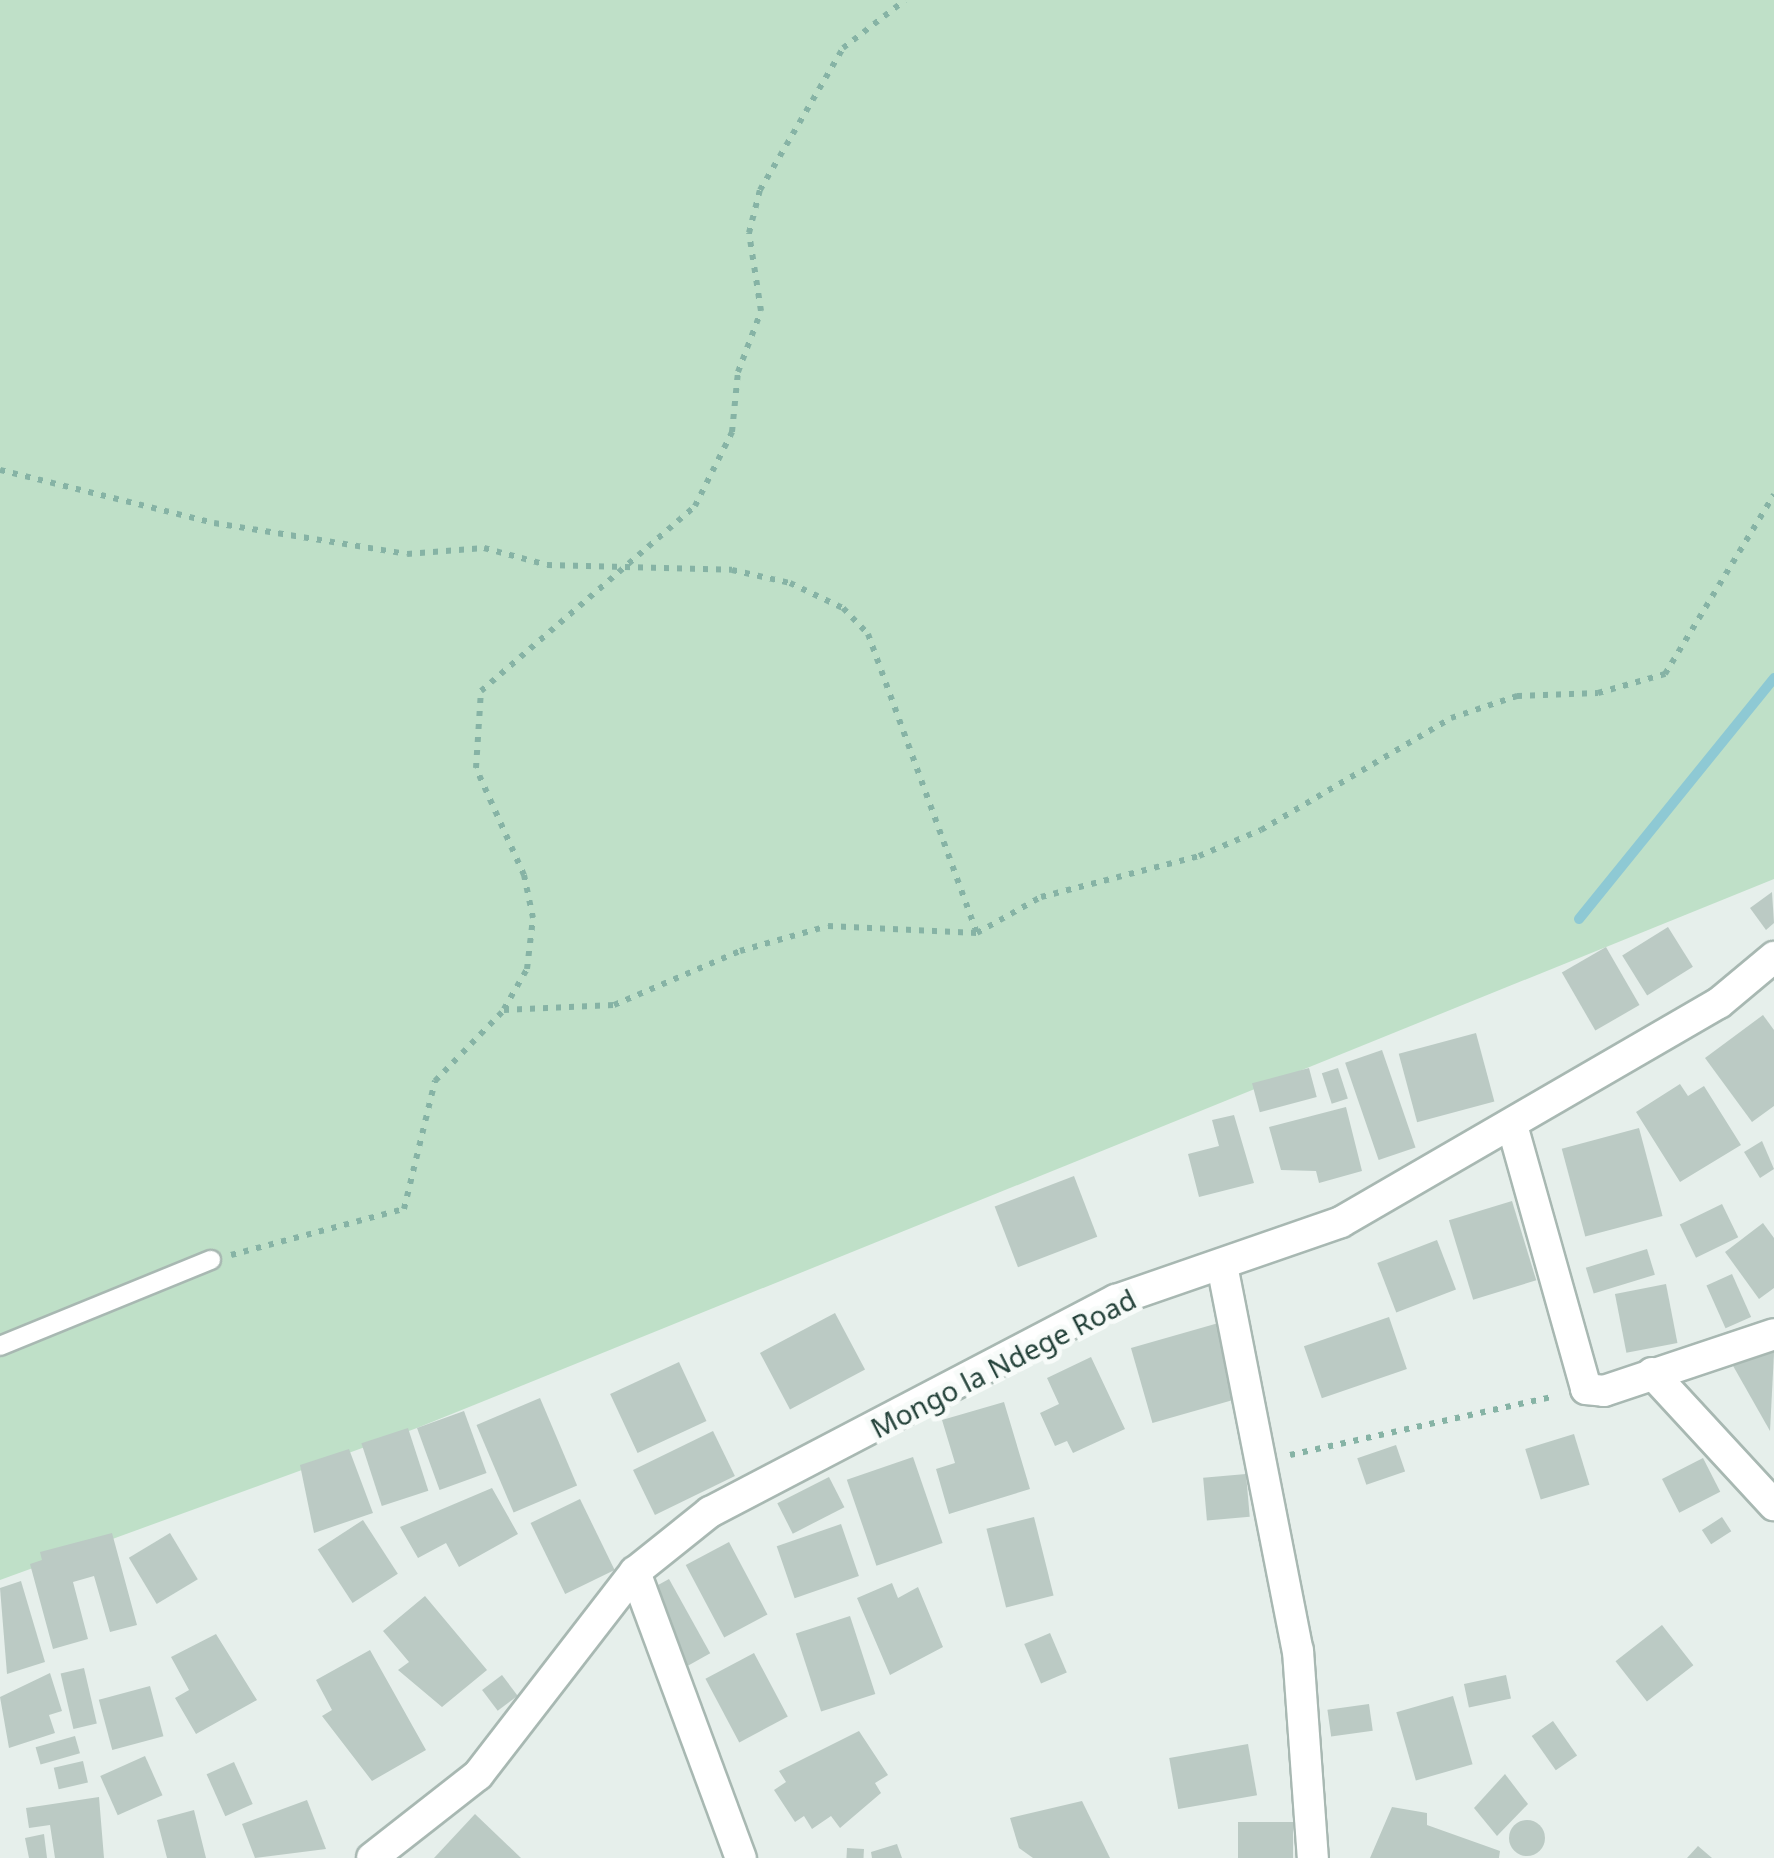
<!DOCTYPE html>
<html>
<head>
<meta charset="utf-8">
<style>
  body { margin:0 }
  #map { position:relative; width:1774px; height:1858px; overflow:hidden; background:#e6efeb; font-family:"Noto Sans",sans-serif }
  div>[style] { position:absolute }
  .green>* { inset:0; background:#bfe0c8 }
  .stream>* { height:10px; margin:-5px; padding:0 5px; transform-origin:5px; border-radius:5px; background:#8ec9d4 }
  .building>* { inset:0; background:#bbcac4; transform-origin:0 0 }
  .round { border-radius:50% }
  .path>* { height:6px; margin-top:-3px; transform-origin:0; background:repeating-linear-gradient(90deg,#86b3a5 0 5px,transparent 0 13px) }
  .roads { filter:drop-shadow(2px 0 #a8b8b2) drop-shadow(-2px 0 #a8b8b2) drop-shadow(0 2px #a8b8b2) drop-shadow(0 -2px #a8b8b2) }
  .service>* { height:18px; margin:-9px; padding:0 9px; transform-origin:9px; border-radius:9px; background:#fff }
  .minor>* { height:30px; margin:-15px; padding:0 15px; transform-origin:15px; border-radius:15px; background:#fff }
  .tertiary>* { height:30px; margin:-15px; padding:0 15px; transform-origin:15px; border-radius:15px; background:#fff }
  span { translate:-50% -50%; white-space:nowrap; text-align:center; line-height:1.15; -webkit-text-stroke:10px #f7fbf9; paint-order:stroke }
  .street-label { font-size:28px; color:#24423a }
</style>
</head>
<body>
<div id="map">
  <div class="green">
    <i style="clip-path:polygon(0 0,1774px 0,1774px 879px,417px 1428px,0 1580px)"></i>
  </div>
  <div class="stream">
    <i style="left:1579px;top:919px;width:310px;rotate:-51deg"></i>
  </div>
  <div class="building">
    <i style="clip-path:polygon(1772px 892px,1774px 923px,1766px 930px,1750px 908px)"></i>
    <i style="left:1668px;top:927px;width:47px;height:54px;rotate:58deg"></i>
    <i style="left:1606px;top:947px;width:67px;height:51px;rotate:60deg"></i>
    <i style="clip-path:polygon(1763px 1015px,1774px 1030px,1774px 1106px,1752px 1122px,1705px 1058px)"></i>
    <i style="left:1476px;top:1033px;width:71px;height:80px;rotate:75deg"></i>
    <i style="left:1382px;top:1050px;width:103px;height:39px;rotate:71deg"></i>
    <i style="left:1309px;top:1068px;width:30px;height:59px;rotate:75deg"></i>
    <i style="left:1338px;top:1068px;width:32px;height:17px;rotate:72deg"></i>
    <i style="clip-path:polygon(1680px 1084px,1688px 1096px,1704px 1086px,1741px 1145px,1680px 1182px,1636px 1112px)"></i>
    <i style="clip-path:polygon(1346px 1107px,1362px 1171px,1319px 1183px,1316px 1171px,1281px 1170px,1269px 1127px)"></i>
    <i style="clip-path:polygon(1234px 1115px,1254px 1183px,1199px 1197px,1188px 1154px,1219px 1146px,1212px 1120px)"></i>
    <i style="left:1639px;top:1128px;width:91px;height:80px;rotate:75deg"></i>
    <i style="clip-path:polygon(1762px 1141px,1774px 1169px,1760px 1178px,1744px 1152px)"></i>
    <i style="left:1074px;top:1176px;width:65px;height:85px;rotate:69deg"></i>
    <i style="left:1512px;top:1201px;width:83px;height:66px;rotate:73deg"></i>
    <i style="left:1722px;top:1204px;width:37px;height:47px;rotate:64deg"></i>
    <i style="clip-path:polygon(1763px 1223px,1774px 1238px,1774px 1288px,1759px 1299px,1725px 1252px)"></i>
    <i style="left:1437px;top:1240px;width:53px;height:64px;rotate:69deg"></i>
    <i style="left:1647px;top:1249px;width:27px;height:64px;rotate:73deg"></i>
    <i style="left:1732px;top:1274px;width:47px;height:28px;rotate:66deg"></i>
    <i style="left:1666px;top:1284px;width:60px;height:52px;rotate:79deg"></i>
    <i style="left:835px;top:1313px;width:64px;height:85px;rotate:62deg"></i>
    <i style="left:1389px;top:1317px;width:55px;height:90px;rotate:71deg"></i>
    <i style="left:1229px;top:1320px;width:78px;height:102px;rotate:74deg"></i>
    <i style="clip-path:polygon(1769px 1344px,1774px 1353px,1770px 1431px,1732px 1364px)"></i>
    <i style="clip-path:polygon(1091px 1357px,1125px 1429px,1073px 1453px,1067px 1441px,1055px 1446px,1040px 1413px,1059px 1404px,1047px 1378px)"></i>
    <i style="left:679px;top:1362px;width:65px;height:76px;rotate:65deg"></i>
    <i style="left:540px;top:1398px;width:95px;height:69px;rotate:67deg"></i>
    <i style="clip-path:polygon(1004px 1402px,1030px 1489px,949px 1514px,936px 1469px,955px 1463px,942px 1420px)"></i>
    <i style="left:464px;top:1411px;width:66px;height:50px;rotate:70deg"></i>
    <i style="left:408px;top:1428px;width:66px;height:49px;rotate:72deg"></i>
    <i style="left:713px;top:1431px;width:50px;height:89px;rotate:64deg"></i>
    <i style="left:1574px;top:1434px;width:53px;height:51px;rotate:73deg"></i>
    <i style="left:1396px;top:1445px;width:28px;height:41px;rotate:71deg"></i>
    <i style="clip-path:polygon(349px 1449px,373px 1513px,314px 1533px,300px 1465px)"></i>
    <i style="left:913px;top:1457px;width:91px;height:70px;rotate:71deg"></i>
    <i style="left:1703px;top:1458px;width:38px;height:46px;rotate:63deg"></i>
    <i style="left:1246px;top:1474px;width:43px;height:43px;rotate:85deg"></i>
    <i style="left:829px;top:1477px;width:34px;height:58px;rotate:63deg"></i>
    <i style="clip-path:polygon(492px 1488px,518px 1534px,459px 1567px,446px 1543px,418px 1558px,400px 1527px)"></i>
    <i style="left:580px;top:1499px;width:79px;height:55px;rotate:64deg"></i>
    <i style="left:1034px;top:1517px;width:81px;height:49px;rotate:76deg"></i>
    <i style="left:1722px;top:1517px;width:17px;height:24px;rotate:57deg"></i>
    <i style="left:363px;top:1520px;width:64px;height:54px;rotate:57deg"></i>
    <i style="left:841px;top:1524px;width:55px;height:68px;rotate:71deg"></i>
    <i style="clip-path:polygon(112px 1533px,137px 1625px,110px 1632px,94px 1576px,73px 1582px,88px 1639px,53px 1649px,30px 1564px,42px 1560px,40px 1552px)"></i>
    <i style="left:170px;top:1533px;width:54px;height:48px;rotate:59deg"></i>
    <i style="left:729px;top:1542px;width:82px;height:49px;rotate:62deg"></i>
    <i style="left:669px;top:1579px;width:85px;height:26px;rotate:61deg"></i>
    <i style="clip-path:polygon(21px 1581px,45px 1662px,7px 1674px,0 1588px)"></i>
    <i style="clip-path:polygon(892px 1583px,898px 1598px,918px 1587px,943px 1647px,890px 1675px,857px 1598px)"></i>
    <i style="clip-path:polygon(425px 1596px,487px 1670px,442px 1707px,398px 1670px,409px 1662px,383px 1631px)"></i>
    <i style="left:850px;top:1616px;width:82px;height:57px;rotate:72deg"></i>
    <i style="left:1662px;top:1625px;width:51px;height:59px;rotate:52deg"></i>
    <i style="left:1050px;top:1633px;width:43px;height:28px;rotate:67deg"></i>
    <i style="clip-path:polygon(216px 1634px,257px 1700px,196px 1734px,175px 1698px,189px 1690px,171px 1657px)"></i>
    <i style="clip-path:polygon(370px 1650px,426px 1750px,372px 1781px,322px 1716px,332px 1710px,316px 1680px)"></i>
    <i style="left:754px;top:1653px;width:72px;height:55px;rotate:62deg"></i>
    <i style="left:84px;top:1668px;width:57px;height:24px;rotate:77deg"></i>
    <i style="clip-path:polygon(50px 1673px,62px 1711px,49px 1715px,55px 1733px,9px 1748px,0 1697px)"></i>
    <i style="left:502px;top:1675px;width:26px;height:25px;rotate:53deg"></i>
    <i style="left:1506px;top:1675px;width:24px;height:43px;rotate:78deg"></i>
    <i style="left:150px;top:1686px;width:52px;height:53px;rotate:75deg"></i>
    <i style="left:1453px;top:1696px;width:71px;height:59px;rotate:74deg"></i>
    <i style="left:1369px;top:1704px;width:27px;height:42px;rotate:82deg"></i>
    <i style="left:1553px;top:1721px;width:42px;height:26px;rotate:55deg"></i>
    <i style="clip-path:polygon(859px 1731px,888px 1775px,875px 1783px,881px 1793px,840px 1828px,831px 1816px,812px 1829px,804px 1816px,795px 1822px,774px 1790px,786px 1782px,779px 1771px)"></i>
    <i style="left:75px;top:1736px;width:18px;height:41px;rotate:74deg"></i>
    <i style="left:1248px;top:1744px;width:52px;height:80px;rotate:80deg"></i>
    <i style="left:145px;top:1756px;width:43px;height:49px;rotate:66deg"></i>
    <i style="left:83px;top:1761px;width:22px;height:30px;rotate:77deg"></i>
    <i style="left:234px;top:1762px;width:46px;height:30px;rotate:66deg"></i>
    <i style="clip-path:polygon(1505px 1774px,1528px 1804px,1497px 1836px,1474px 1808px)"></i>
    <i style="clip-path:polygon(99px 1797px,104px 1858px,55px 1858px,50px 1825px,29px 1828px,26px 1808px)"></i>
    <i style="clip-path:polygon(307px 1800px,326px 1849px,255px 1858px,242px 1824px)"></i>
    <i style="clip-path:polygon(1082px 1801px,1110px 1858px,1033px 1858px,1019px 1848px,1010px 1818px)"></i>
    <i style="clip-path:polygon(1392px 1807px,1427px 1813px,1427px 1825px,1500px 1851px,1499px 1858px,1370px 1858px)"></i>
    <i style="clip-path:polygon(194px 1810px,206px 1858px,167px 1858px,157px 1820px)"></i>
    <i style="clip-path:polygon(475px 1814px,521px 1858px,434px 1858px)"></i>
    <i class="round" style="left:1509px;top:1820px;width:36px;height:36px"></i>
    <i style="left:1293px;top:1822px;width:36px;height:55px;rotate:90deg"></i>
    <i style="clip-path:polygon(44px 1834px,47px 1858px,29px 1858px,25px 1838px)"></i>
    <i style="clip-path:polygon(897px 1844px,902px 1858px,872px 1858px,871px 1852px)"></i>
    <i style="clip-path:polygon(1698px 1846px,1712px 1858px,1687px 1858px)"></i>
    <i style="left:847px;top:1848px;width:17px;height:10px;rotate:3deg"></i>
  </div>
  <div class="path">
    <i style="left:0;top:470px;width:220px;rotate:13.9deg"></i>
    <i style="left:214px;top:523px;width:195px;rotate:9.1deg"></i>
    <i style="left:407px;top:554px;width:77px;rotate:-4.5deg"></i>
    <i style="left:484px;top:548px;width:65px;rotate:15.1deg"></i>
    <i style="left:547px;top:565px;width:185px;rotate:1.5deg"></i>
    <i style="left:732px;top:570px;width:59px;rotate:12.6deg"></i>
    <i style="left:790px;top:583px;width:59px;rotate:25.3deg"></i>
    <i style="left:843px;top:608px;width:36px;rotate:46deg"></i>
    <i style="left:868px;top:634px;width:318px;rotate:70deg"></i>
    <i style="left:504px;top:1009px;width:46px;rotate:-60.1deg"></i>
    <i style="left:527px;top:969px;width:51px;rotate:-83.3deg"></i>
    <i style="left:533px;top:918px;width:44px;rotate:-101.8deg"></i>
    <i style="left:524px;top:875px;width:117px;rotate:-114.2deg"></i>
    <i style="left:476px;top:768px;width:77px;rotate:-86.3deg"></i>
    <i style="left:481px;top:691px;width:283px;rotate:-40.8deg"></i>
    <i style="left:695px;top:506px;width:83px;rotate:-63.4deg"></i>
    <i style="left:732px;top:432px;width:60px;rotate:-84.3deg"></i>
    <i style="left:738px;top:372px;width:65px;rotate:-69.3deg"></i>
    <i style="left:761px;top:311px;width:79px;rotate:-98.7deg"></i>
    <i style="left:749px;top:233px;width:44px;rotate:-75.7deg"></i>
    <i style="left:760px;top:190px;width:164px;rotate:-59.7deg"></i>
    <i style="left:843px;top:48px;width:78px;rotate:-37.7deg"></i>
    <i style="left:231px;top:1255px;width:179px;rotate:-14.9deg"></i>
    <i style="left:404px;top:1209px;width:132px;rotate:-76.4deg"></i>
    <i style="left:435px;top:1081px;width:99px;rotate:-45.8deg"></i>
    <i style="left:504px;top:1010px;width:110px;rotate:-2.6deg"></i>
    <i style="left:614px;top:1005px;width:137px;rotate:-23.2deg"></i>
    <i style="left:740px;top:951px;width:91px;rotate:-15.9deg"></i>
    <i style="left:828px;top:926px;width:149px;rotate:2.7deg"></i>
    <i style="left:977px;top:933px;width:73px;rotate:-29.4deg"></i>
    <i style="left:1041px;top:897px;width:163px;rotate:-14.5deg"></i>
    <i style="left:1199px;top:856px;width:67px;rotate:-22.8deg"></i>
    <i style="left:1261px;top:830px;width:221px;rotate:-30.5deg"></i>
    <i style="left:1451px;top:718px;width:70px;rotate:-18.4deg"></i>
    <i style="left:1517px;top:696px;width:81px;rotate:-2.1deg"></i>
    <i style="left:1598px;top:693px;width:70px;rotate:-15.8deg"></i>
    <i style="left:1665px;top:674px;width:210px;rotate:-58.7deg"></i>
    <i style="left:1290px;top:1455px;width:272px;rotate:-12.5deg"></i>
  </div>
  <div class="roads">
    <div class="service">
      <i style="left:0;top:1346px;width:228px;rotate:-22.2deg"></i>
    </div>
    <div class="minor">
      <i style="left:1512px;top:1125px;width:274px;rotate:74.3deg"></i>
      <i style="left:1586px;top:1389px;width:18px;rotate:6deg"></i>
      <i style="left:1604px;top:1391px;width:179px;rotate:-18.5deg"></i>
      <i style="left:1222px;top:1265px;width:393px;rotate:78.9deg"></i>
      <i style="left:1298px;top:1651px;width:208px;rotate:85.9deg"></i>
      <i style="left:1652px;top:1373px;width:180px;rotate:47.3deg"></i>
      <i style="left:635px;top:1572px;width:305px;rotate:69.7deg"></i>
    </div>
    <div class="tertiary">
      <i style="left:372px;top:1858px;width:135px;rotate:-38.1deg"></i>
      <i style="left:478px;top:1775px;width:257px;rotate:-52.3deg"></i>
      <i style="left:635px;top:1572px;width:96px;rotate:-38.7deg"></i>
      <i style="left:710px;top:1512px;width:458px;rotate:-27.6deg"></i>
      <i style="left:1116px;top:1300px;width:238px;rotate:-19.1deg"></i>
      <i style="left:1341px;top:1222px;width:437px;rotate:-30.1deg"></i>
      <i style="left:1719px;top:1003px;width:72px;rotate:-39.9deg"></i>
    </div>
  </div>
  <div class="street-label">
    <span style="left:1003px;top:1363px;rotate:-27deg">Mongo la Ndege Road</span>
  </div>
</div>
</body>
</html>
